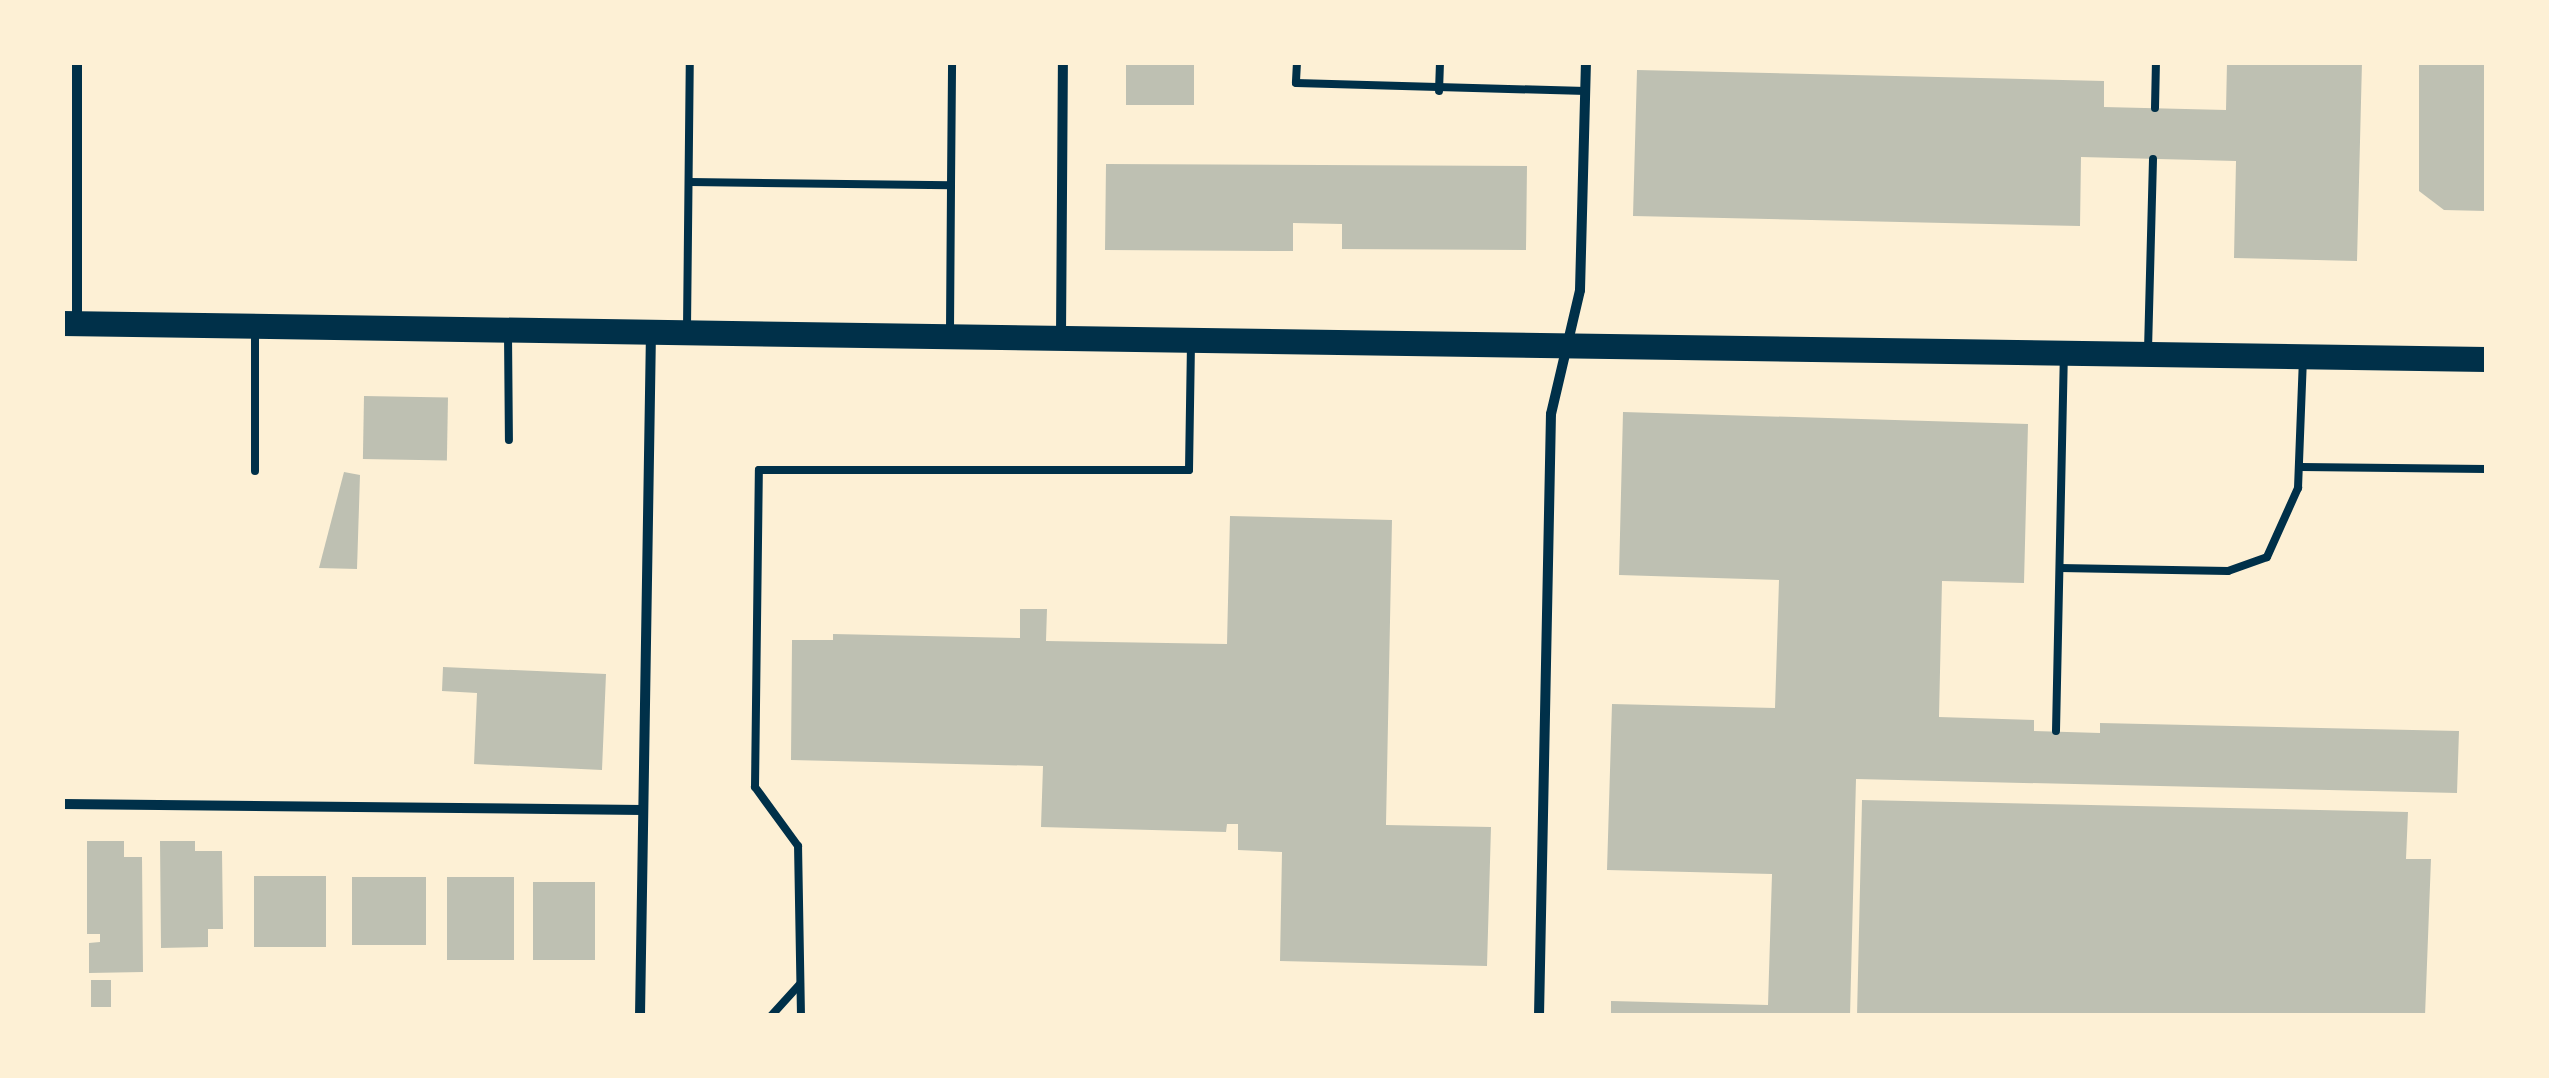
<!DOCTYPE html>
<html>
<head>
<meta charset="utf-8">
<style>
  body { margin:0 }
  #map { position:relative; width:2549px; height:1078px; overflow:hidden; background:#fdf0d5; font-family:"Noto Sans",sans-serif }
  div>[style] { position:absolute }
  .building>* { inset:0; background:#bec0b2; transform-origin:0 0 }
  .service>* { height:8px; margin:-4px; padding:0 4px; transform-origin:4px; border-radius:4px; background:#003049 }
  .minor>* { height:10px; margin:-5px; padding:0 5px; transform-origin:5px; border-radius:5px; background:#003049 }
  .primary>* { height:25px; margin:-12.5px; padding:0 12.5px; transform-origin:12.5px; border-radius:12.5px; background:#003049 }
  span { translate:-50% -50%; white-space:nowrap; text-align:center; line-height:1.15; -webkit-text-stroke:8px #fdf0d5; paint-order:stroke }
  .frame { position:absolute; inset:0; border:65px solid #fdf0d5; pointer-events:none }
</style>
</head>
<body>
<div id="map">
  <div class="building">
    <i style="left:1126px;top:62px;width:68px;height:43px"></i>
    <i style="clip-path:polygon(2227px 62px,2362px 62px,2357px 261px,2234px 258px,2236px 161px,2081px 157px,2080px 226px,1633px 216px,1637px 70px,2104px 81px,2104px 107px,2226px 110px)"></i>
    <i style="clip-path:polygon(2419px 62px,2486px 62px,2486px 211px,2444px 210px,2419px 191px)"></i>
    <i style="clip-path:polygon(1106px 164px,1527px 166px,1526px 250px,1342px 249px,1342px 224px,1293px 223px,1293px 251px,1105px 250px)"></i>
    <i style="left:364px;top:396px;width:84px;height:63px;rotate:1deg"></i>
    <i style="clip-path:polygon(1623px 412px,2028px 424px,2024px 583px,1942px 581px,1939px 717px,2034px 720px,2034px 731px,2100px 733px,2100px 723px,2459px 731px,2457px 793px,1856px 779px,1850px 1016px,1611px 1016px,1611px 1001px,1768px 1005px,1772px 874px,1607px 870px,1612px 704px,1775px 708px,1779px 580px,1619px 575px)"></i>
    <i style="clip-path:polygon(344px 472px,360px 475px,357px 569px,319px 568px)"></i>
    <i style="clip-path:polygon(1230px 516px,1392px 520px,1386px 825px,1491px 827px,1487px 966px,1280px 961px,1282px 852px,1238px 850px,1238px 824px,1227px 824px,1226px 832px,1041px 827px,1043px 766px,791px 760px,792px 640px,833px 640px,833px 634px,1020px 638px,1020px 609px,1047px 609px,1046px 641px,1227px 644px)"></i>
    <i style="clip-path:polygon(443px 667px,606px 674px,602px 770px,474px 764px,477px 693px,442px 691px)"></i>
    <i style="clip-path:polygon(1862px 800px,2408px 812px,2406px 859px,2431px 859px,2425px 1016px,1857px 1016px)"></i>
    <i style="clip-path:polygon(87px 841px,124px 841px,124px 857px,142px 857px,143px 972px,89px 973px,89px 943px,100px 942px,100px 934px,87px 934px)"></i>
    <i style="clip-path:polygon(160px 841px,195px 841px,195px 851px,222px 851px,223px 929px,208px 929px,208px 947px,161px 948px)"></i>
    <i style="left:326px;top:876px;width:71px;height:72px;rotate:90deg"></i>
    <i style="left:426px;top:877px;width:68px;height:74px;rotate:90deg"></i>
    <i style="left:447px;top:877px;width:67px;height:83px"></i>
    <i style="left:533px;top:882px;width:62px;height:78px"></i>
    <i style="left:91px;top:980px;width:20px;height:27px"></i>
  </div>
  <div class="service">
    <i style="left:1297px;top:62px;width:21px;rotate:93deg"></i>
    <i style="left:1296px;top:83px;width:290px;rotate:1.6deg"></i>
    <i style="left:1439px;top:91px;width:29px;rotate:-88deg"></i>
    <i style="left:2155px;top:108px;width:46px;rotate:-88.8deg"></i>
    <i style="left:690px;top:182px;width:261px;rotate:0.7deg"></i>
    <i style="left:951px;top:185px;width:123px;rotate:-89.5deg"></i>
    <i style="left:687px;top:328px;width:266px;rotate:-89.4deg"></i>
    <i style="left:950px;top:330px;width:145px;rotate:-89.6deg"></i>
    <i style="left:255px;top:331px;width:140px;rotate:90deg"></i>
    <i style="left:508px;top:334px;width:106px;rotate:89.5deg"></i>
    <i style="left:2148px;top:350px;width:191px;rotate:-88.5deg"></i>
    <i style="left:2301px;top:467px;width:185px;rotate:0.6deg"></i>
    <i style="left:2060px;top:568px;width:168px;rotate:1deg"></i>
    <i style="left:2228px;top:571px;width:41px;rotate:-19.7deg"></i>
    <i style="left:2267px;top:557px;width:76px;rotate:-65.8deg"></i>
    <i style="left:2298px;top:488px;width:129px;rotate:-87.8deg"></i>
    <i style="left:2056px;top:731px;width:374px;rotate:-88.8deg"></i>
    <i style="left:771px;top:1016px;width:43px;rotate:-47.8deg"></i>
    <i style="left:801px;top:1016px;width:170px;rotate:-91deg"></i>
    <i style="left:798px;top:846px;width:73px;rotate:-126.1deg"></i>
    <i style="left:755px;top:787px;width:317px;rotate:-89.3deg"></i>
    <i style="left:759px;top:470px;width:430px"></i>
    <i style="left:1189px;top:470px;width:126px;rotate:-89.1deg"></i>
  </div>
  <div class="minor">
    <i style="left:77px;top:321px;width:259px;rotate:-90deg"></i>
    <i style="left:1061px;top:336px;width:274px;rotate:-89.6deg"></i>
    <i style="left:62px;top:804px;width:581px;rotate:0.59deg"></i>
    <i style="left:640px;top:1016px;width:684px;rotate:-89.08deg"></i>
    <i style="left:1539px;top:1016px;width:602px;rotate:-88.86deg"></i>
    <i style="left:1551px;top:414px;width:127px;rotate:-76.8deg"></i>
    <i style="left:1580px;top:290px;width:228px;rotate:-88.5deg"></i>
  </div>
  <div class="primary">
    <i style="left:62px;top:323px;width:2424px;rotate:0.85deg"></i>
  </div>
  <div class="frame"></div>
</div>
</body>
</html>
